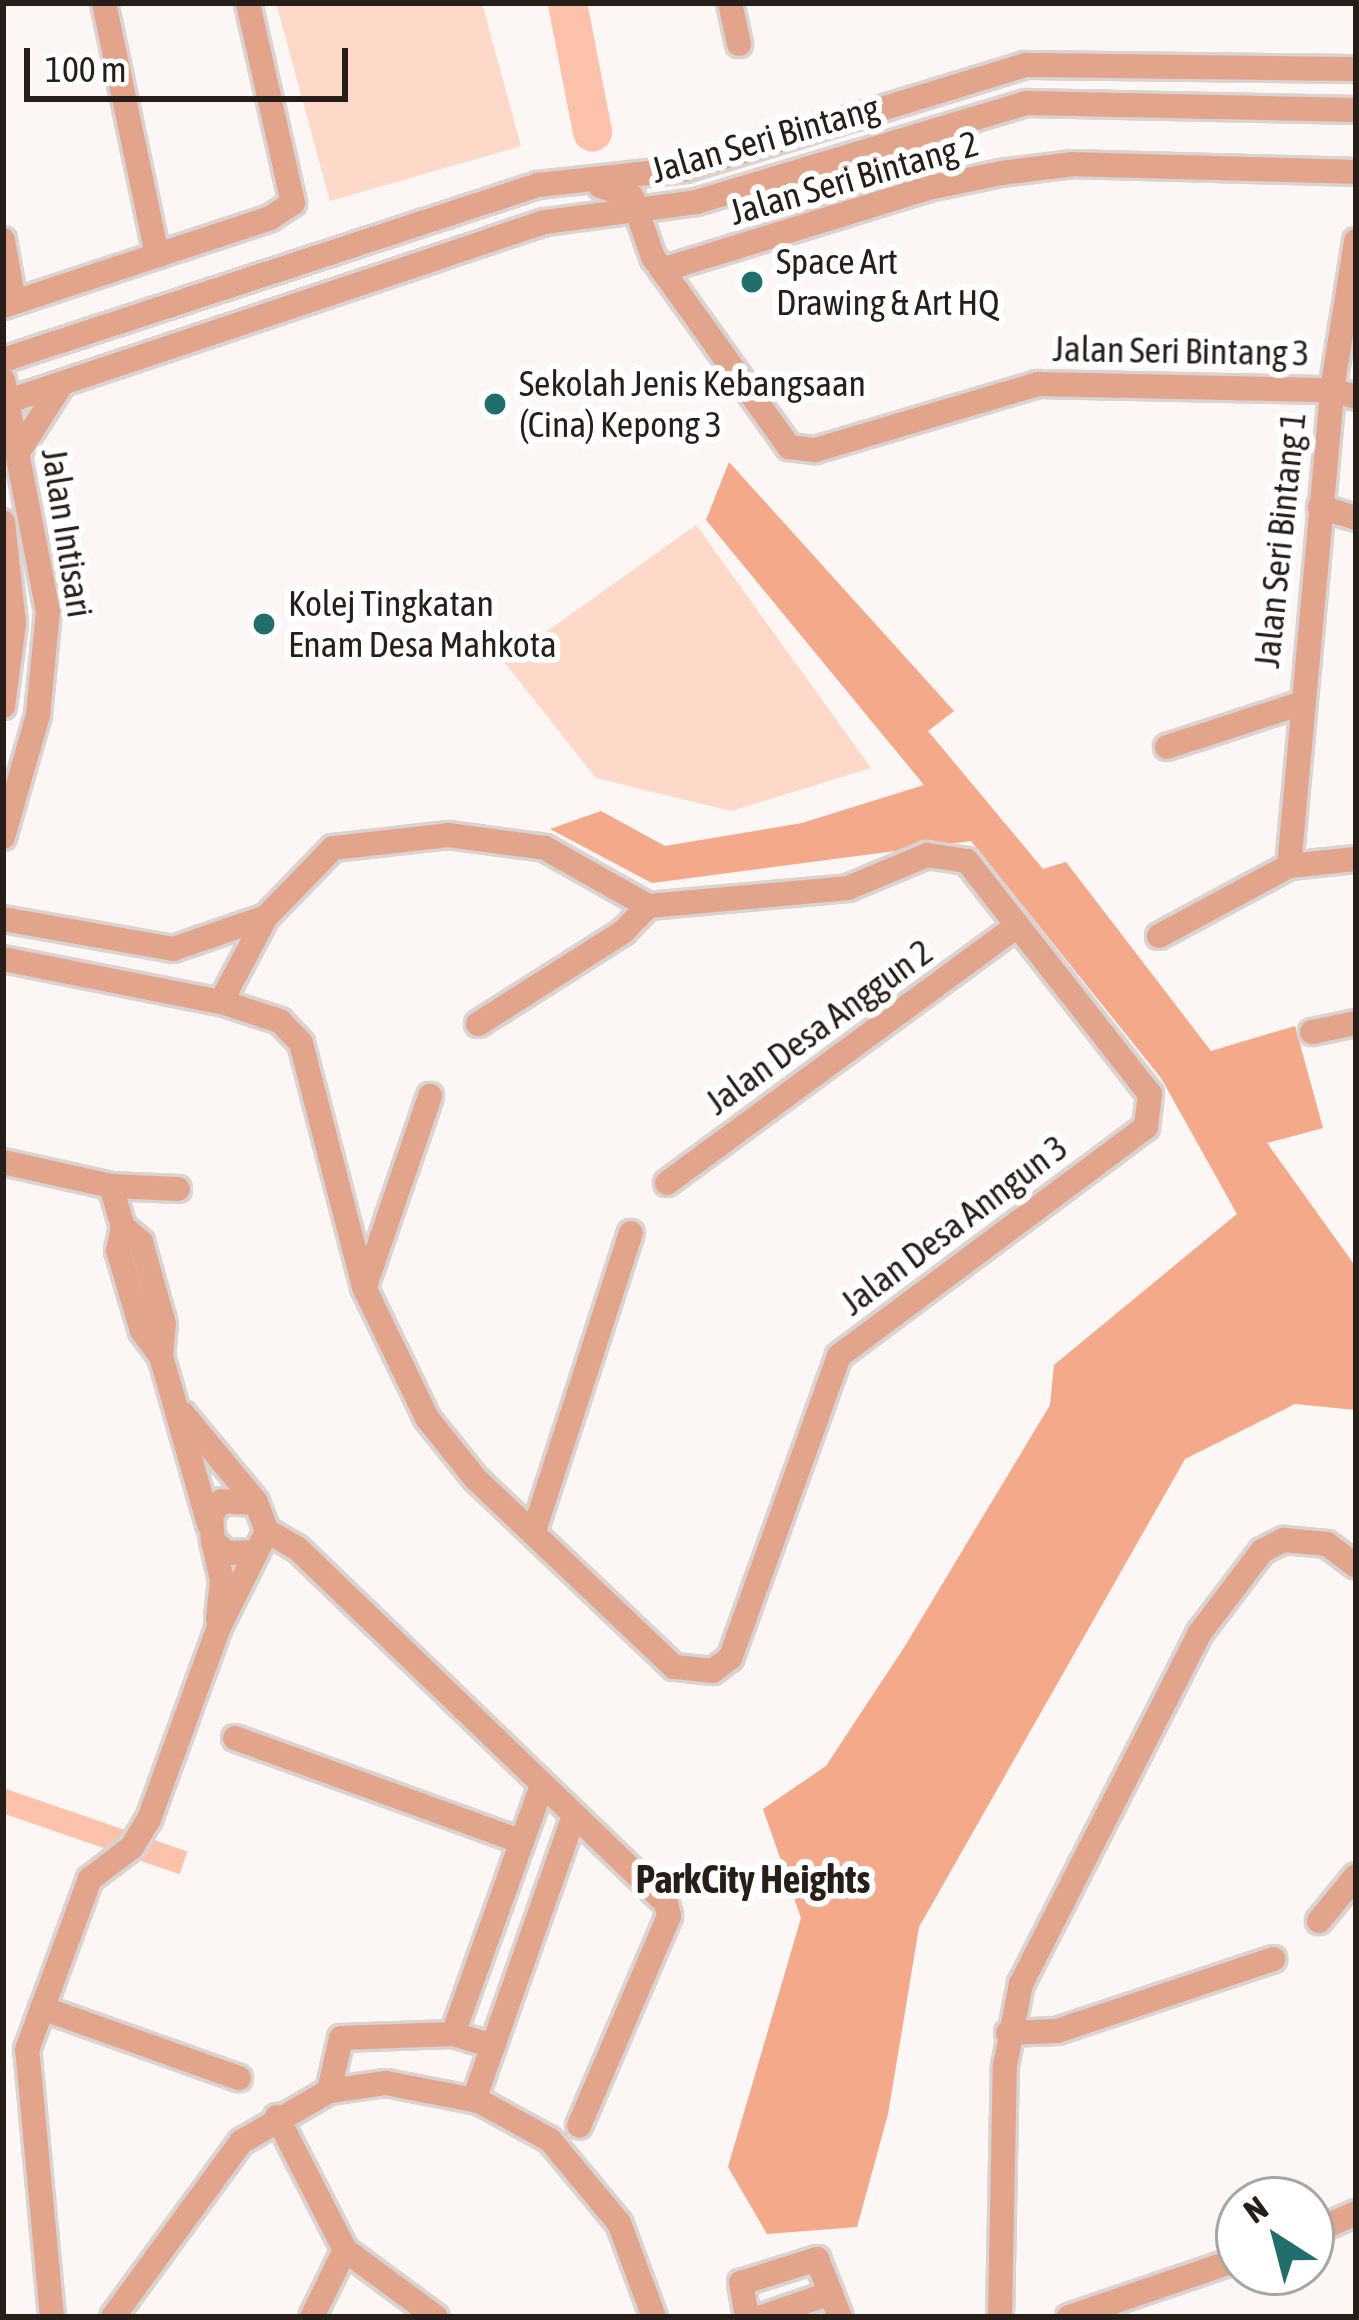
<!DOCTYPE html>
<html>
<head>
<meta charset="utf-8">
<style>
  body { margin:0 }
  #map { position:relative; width:1359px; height:2320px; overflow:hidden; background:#fcf6f4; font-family:"Asap Condensed",sans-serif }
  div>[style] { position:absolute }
  .green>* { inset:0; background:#fed9ca }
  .forest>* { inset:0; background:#f4a98b }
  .water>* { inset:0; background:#fcc2ac; transform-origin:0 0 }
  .river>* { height:39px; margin:-19.5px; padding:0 19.5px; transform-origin:19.5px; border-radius:19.5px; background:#fcc2ac }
  .roads { filter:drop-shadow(3px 0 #dad3d1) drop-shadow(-3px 0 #dad3d1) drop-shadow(0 3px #dad3d1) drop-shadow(0 -3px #dad3d1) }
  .minor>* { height:24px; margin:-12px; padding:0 12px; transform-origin:12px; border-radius:12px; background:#e2a48b }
  .dots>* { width:33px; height:33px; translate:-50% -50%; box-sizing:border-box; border:6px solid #fff; border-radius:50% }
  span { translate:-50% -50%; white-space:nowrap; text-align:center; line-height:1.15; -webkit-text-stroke:12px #fff; paint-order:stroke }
  .street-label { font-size:36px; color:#271e1a }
  .poi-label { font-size:36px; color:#271e1a }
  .left { translate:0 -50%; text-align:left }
  .neighbourhood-label { font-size:39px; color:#271e1a; font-weight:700 }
  .frame { position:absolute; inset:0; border:6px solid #271e1a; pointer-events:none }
  .north { position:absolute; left:1215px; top:2176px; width:120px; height:120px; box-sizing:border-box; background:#fff; border:3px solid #a9a5a3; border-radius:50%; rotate:324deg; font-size:33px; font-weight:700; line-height:48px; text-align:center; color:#271e1a }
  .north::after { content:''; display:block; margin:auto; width:42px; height:54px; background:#226e6c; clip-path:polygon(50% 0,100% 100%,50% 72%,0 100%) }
  .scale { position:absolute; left:24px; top:48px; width:324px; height:54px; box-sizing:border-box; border:6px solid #271e1a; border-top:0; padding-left:15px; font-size:36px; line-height:42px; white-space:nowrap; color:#271e1a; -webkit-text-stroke:9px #fff; paint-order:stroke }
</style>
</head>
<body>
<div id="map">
  <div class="green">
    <i style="clip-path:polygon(276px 3px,482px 3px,521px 146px,330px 201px)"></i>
    <i style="clip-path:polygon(696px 525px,871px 768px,731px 811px,596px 778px,504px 662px)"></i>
  </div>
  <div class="forest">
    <i style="clip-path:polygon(729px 462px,954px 711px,928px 731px,1043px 869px,1066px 862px,1211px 1051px,1295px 1026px,1323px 1128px,1267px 1143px,1356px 1267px,1356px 1410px,1295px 1404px,1185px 1459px,919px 1927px,888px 2114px,857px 2227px,767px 2234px,728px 2167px,801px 1918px,763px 1809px,826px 1766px,905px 1646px,1050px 1405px,1054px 1365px,1237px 1214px,1161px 1078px,971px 841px,652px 883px,550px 829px,601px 811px,665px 846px,802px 823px,924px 785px,706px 520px)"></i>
  </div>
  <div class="water">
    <i style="left:3px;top:1788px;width:195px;height:24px;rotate:19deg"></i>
  </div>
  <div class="river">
    <i style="left:567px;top:3px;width:131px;rotate:79deg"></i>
  </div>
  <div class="roads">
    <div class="minor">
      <i style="left:104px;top:3px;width:258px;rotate:78.1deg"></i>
      <i style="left:730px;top:3px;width:42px;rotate:77.6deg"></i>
      <i style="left:600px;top:186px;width:34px;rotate:19deg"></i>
      <i style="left:632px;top:197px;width:64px;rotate:70.7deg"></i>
      <i style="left:653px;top:257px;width:234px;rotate:54.4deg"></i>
      <i style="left:789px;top:447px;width:26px;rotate:7deg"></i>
      <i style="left:815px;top:450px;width:233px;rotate:-16.5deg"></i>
      <i style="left:1038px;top:384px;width:294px;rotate:1.2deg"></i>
      <i style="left:1332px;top:390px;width:25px;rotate:16deg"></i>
      <i style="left:3px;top:240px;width:63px;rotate:79.9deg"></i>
      <i style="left:662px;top:270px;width:278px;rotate:-17.1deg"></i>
      <i style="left:928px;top:188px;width:75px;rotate:-11.6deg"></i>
      <i style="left:1001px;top:173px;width:73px;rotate:-7.1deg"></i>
      <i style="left:1073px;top:164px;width:283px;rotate:1.6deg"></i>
      <i style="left:3px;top:306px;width:281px;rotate:-18.2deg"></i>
      <i style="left:270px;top:218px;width:27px;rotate:-33deg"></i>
      <i style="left:293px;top:203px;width:205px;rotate:-102.7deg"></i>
      <i style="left:3px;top:360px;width:563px;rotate:-18.11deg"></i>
      <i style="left:538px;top:185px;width:148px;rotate:-6.2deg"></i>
      <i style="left:685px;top:169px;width:356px;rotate:-17deg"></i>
      <i style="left:1025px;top:65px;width:331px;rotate:0.7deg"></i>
      <i style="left:3px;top:380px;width:235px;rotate:79deg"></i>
      <i style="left:48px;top:611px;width:104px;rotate:95.5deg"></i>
      <i style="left:38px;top:715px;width:127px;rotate:106deg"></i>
      <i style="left:3px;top:403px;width:571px;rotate:-18.47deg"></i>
      <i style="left:545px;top:222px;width:152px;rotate:-7.5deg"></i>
      <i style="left:696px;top:202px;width:345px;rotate:-16.7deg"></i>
      <i style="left:1027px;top:103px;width:329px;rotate:1.2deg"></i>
      <i style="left:19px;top:451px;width:76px;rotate:-57.4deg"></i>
      <i style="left:1320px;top:507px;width:38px;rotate:17deg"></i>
      <i style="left:3px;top:522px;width:103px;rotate:83.8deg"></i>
      <i style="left:14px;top:624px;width:83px;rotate:97.6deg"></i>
      <i style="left:1167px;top:747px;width:139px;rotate:-18deg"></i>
      <i style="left:448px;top:835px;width:98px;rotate:7.6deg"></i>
      <i style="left:545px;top:848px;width:118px;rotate:29.4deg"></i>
      <i style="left:648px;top:906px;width:201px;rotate:-5.1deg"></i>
      <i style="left:848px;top:888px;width:86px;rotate:-22.7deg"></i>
      <i style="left:927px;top:855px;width:40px;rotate:8.5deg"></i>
      <i style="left:967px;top:861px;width:296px;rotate:51.9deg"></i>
      <i style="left:1150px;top:1094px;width:33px;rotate:97deg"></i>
      <i style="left:1146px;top:1127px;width:383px;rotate:143.3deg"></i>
      <i style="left:839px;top:1356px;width:321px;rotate:109.8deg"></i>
      <i style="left:730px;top:1658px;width:21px;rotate:143deg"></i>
      <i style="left:713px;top:1671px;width:39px;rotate:-174deg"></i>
      <i style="left:674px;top:1667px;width:274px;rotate:-136.5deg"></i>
      <i style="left:475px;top:1478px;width:77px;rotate:-128.7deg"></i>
      <i style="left:427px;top:1418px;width:145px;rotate:-115.7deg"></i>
      <i style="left:364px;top:1287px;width:252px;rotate:-104.5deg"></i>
      <i style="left:301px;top:1043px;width:30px;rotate:-134deg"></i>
      <i style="left:280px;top:1021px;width:62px;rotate:-162.1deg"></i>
      <i style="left:221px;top:1002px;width:96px;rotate:-62.1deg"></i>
      <i style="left:266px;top:917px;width:96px;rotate:-45.8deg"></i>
      <i style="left:333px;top:848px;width:116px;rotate:-6.4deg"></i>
      <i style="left:1289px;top:866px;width:478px;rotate:-84.8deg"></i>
      <i style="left:1332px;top:390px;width:151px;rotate:-80.8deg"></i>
      <i style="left:3px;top:919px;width:173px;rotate:10deg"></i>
      <i style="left:173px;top:949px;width:98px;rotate:-19deg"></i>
      <i style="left:1159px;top:936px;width:148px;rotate:-28.3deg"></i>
      <i style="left:1289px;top:866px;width:67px;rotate:-6deg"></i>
      <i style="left:3px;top:959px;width:222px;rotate:11.2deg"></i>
      <i style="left:478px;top:1024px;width:172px;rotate:-32.4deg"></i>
      <i style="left:623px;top:932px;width:36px;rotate:-46deg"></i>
      <i style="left:1312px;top:1032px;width:45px;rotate:-11.6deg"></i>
      <i style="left:3px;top:1162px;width:111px;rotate:12.5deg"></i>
      <i style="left:111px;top:1186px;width:67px;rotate:2.6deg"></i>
      <i style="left:667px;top:1183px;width:431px;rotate:-36.3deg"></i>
      <i style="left:111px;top:1186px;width:43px;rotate:73.7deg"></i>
      <i style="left:123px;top:1227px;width:24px;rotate:102deg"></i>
      <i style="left:118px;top:1250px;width:84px;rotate:73.5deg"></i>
      <i style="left:142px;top:1331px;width:31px;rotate:53deg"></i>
      <i style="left:161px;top:1356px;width:32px;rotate:-85deg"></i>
      <i style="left:164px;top:1324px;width:85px;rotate:-105.7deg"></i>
      <i style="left:141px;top:1242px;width:23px;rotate:-140deg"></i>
      <i style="left:365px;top:1286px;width:201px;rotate:-71.1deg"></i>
      <i style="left:161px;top:1356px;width:175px;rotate:74.1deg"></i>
      <i style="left:183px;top:1414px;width:114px;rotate:50.3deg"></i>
      <i style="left:535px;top:1528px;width:310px;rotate:-72deg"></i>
      <i style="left:267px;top:1531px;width:34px;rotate:30deg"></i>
      <i style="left:297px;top:1548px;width:512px;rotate:43.89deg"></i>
      <i style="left:666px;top:1903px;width:13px;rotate:77deg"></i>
      <i style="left:669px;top:1916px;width:228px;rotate:113.2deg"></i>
      <i style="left:213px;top:1541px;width:40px;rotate:77deg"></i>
      <i style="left:222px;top:1580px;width:39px;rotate:96deg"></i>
      <i style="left:235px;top:1738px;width:305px;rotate:19.9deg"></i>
      <i style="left:1319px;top:1921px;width:58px;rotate:-50.6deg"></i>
      <i style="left:42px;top:2008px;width:209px;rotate:19.6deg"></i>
      <i style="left:1008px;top:2033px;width:49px;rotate:-2.3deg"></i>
      <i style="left:1057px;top:2031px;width:228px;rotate:-18.4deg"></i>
      <i style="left:453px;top:2034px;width:263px;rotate:-70.3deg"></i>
      <i style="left:329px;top:2091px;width:54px;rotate:-77.2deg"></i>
      <i style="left:341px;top:2038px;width:112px;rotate:-2deg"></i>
      <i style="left:453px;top:2034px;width:42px;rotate:16.7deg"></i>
      <i style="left:474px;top:2100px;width:301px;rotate:-70.6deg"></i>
      <i style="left:277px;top:2117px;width:149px;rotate:62.9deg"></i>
      <i style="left:345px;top:2250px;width:113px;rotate:36.4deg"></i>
      <i style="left:1311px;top:2233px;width:49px;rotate:-24deg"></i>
      <i style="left:52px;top:2317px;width:268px;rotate:-95.3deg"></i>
      <i style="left:27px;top:2050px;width:182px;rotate:-69.8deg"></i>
      <i style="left:90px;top:1879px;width:53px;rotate:-37.3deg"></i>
      <i style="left:132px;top:1847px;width:33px;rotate:-59deg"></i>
      <i style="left:149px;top:1819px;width:204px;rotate:-70deg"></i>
      <i style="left:219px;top:1627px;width:107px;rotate:-63.4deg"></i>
      <i style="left:267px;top:1531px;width:30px;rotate:-111deg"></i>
      <i style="left:256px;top:1503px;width:34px;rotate:-177deg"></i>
      <i style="left:222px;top:1501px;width:18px;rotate:128deg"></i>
      <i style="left:211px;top:1515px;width:26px;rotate:86deg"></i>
      <i style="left:213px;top:1541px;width:18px;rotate:41deg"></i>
      <i style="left:227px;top:1553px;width:25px;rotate:-2deg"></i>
      <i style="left:113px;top:2317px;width:217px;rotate:-53.8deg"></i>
      <i style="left:241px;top:2142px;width:102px;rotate:-30.1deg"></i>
      <i style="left:329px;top:2091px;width:58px;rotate:-8deg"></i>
      <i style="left:386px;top:2083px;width:95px;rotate:11deg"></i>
      <i style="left:479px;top:2101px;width:81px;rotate:28.8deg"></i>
      <i style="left:550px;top:2140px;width:108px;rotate:50.3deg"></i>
      <i style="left:619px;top:2223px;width:100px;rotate:69.6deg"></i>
      <i style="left:312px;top:2317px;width:75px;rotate:-63.8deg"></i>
      <i style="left:747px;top:2317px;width:35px;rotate:-100deg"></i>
      <i style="left:741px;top:2283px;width:80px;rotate:-17.5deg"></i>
      <i style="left:817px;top:2259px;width:62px;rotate:68.4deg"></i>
      <i style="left:762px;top:2317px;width:73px;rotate:-19.2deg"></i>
      <i style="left:1000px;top:2317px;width:251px;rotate:-88.9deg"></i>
      <i style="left:1005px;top:2066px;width:84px;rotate:-79deg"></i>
      <i style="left:1021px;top:1984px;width:393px;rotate:-63deg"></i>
      <i style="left:1199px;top:1634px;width:104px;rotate:-52.8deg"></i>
      <i style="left:1262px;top:1551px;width:25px;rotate:-27deg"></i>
      <i style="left:1284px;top:1540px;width:43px;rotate:5.3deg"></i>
      <i style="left:1327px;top:1544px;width:36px;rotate:37deg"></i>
      <i style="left:1069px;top:2317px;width:180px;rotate:-18.8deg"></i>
    </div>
  </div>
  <div class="dots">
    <i style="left:752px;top:282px;background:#226e6c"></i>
    <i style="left:495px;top:404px;background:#226e6c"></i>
    <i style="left:264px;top:624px;background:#226e6c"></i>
  </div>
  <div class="street-label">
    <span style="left:765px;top:139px;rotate:-16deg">Jalan Seri Bintang</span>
    <span style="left:854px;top:178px;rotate:-16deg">Jalan Seri Bintang 2</span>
    <span style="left:1181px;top:351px;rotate:1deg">Jalan Seri Bintang 3</span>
    <span style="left:67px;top:533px;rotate:81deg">Jalan Intisari</span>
    <span style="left:1280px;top:540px;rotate:-84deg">Jalan Seri Bintang 1</span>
    <span style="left:819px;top:1027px;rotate:-36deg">Jalan Desa Anggun 2</span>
    <span style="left:954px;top:1225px;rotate:-37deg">Jalan Desa Anngun 3</span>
  </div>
  <div class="poi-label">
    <span class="left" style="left:776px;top:282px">Space Art<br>Drawing &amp; Art HQ</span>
    <span class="left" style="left:519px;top:404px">Sekolah Jenis Kebangsaan<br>(Cina) Kepong 3</span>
    <span class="left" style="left:288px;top:624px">Kolej Tingkatan<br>Enam Desa Mahkota</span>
  </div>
  <div class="neighbourhood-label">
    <span style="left:753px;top:1879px">ParkCity Heights</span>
  </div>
  <div class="frame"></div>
  <div class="north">N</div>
  <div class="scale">100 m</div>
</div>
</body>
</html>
